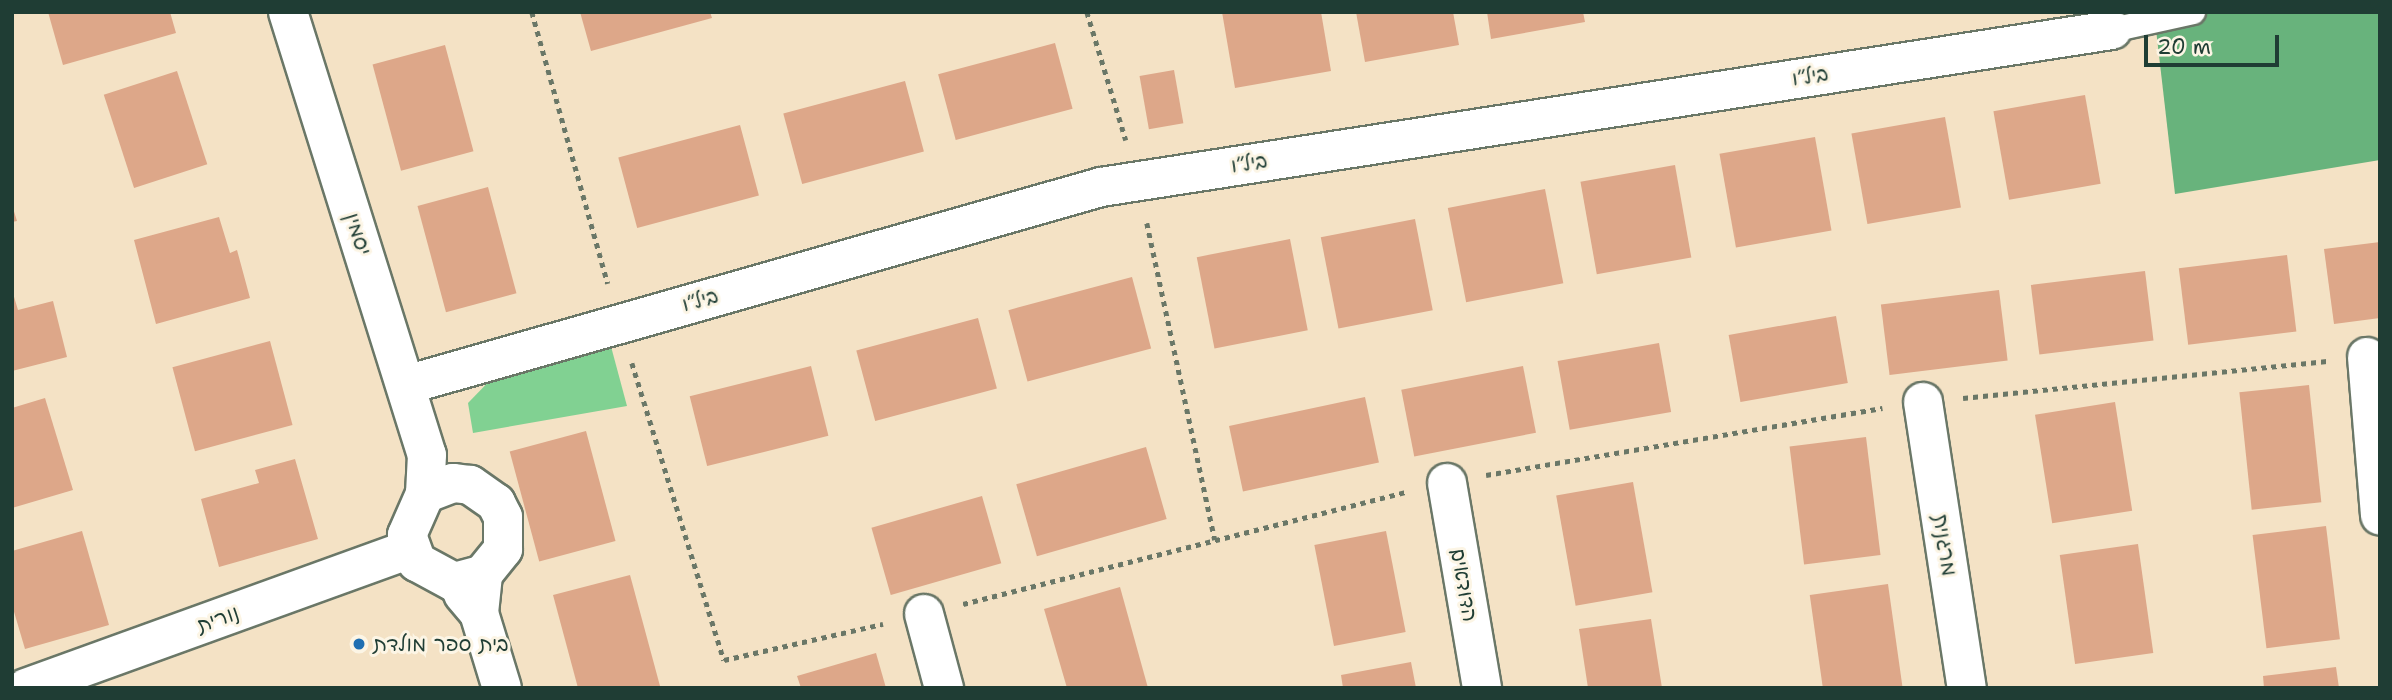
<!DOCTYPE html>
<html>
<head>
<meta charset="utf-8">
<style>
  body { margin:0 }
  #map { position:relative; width:2392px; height:700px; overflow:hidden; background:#f4e2c5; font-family:"Shantell Sans","Playpen Sans Hebrew",sans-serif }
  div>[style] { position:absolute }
  .green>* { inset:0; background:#81d192 }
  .forest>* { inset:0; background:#68b37c }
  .building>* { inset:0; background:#dda789; transform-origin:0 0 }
  .path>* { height:4.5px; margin-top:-2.25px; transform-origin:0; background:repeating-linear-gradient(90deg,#6a7767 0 5px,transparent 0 10px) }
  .roads { filter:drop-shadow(2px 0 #6a7767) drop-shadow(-2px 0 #6a7767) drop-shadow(0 2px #6a7767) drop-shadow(0 -2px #6a7767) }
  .lane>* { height:24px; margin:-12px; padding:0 12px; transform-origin:12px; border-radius:12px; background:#fff }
  .street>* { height:38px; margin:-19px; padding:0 19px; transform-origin:19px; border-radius:19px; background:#fff }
  .dots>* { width:19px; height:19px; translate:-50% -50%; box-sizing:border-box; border:4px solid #fcf5e5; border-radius:50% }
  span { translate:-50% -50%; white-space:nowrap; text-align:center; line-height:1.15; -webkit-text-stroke:6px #fcf5e5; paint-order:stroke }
  .street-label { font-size:21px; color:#1f3d34 }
  .poi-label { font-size:21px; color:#1f3d34 }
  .left { translate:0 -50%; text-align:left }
  .frame { position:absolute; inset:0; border:14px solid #1f3d34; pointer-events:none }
  .scale { position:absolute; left:2144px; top:35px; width:135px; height:32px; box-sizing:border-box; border:4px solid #1f3d34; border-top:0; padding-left:9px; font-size:21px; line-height:24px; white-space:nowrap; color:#1f3d34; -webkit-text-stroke:5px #fcf5e5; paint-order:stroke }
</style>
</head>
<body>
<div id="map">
  <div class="green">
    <i style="clip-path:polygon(609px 339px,627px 406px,473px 433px,468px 403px,502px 368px)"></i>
  </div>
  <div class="forest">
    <i style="clip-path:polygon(2154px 12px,2380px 12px,2380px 160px,2175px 194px)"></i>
  </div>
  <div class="building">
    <i style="clip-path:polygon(48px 12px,170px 12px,176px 33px,63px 65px)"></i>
    <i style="clip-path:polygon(580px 12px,710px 12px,712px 18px,591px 51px)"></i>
    <i style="clip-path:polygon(1222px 12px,1321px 12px,1331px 71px,1235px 88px)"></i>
    <i style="clip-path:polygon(1356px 12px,1453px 12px,1459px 45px,1365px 62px)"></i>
    <i style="clip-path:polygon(1487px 12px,1583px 12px,1585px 22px,1491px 39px)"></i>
    <i style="left:1055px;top:43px;width:68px;height:121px;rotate:75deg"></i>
    <i style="left:445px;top:45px;width:110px;height:75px;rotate:75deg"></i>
    <i style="left:1174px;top:70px;width:54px;height:35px;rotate:80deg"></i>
    <i style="left:177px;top:71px;width:98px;height:77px;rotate:72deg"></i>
    <i style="left:905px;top:81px;width:73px;height:126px;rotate:75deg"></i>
    <i style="left:2085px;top:95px;width:90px;height:93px;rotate:80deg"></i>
    <i style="left:1945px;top:117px;width:92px;height:95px;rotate:80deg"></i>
    <i style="left:740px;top:125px;width:73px;height:126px;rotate:75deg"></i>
    <i style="left:1815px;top:137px;width:95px;height:97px;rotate:80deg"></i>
    <i style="left:1675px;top:165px;width:94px;height:96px;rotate:80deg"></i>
    <i style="left:488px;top:187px;width:110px;height:73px;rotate:75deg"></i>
    <i style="left:1545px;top:189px;width:96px;height:99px;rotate:79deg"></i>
    <i style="clip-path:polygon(12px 205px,17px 221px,12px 222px)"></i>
    <i style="clip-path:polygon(219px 217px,230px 253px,237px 250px,250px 298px,156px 324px,134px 240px)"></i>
    <i style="left:1415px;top:219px;width:93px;height:96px;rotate:79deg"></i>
    <i style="left:1290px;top:239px;width:93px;height:95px;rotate:79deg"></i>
    <i style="clip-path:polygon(2380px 242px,2380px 318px,2334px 324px,2324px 249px)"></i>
    <i style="left:2287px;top:255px;width:77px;height:109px;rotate:83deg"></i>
    <i style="left:2145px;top:271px;width:70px;height:115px;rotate:83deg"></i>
    <i style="left:1132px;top:277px;width:74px;height:128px;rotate:75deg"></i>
    <i style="clip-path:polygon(12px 290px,18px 310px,53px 301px,67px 357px,12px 371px)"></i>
    <i style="left:1999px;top:290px;width:71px;height:119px;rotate:83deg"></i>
    <i style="left:1836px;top:316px;width:68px;height:109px;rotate:80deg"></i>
    <i style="left:978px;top:318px;width:73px;height:126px;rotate:75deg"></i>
    <i style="left:270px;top:341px;width:87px;height:101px;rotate:75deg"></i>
    <i style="left:1659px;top:343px;width:70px;height:103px;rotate:80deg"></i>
    <i style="left:811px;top:366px;width:72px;height:125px;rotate:76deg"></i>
    <i style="left:1523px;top:366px;width:68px;height:124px;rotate:79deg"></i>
    <i style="left:2309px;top:385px;width:118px;height:70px;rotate:84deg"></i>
    <i style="left:1365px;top:397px;width:67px;height:139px;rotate:78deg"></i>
    <i style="clip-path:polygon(45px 398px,73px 490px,12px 508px,12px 408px)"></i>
    <i style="left:2115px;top:402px;width:110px;height:81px;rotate:81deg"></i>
    <i style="left:586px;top:431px;width:114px;height:79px;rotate:75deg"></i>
    <i style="left:1866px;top:437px;width:119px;height:77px;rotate:83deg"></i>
    <i style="left:1146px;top:447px;width:75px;height:135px;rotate:74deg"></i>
    <i style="clip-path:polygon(295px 459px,318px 539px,219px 567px,201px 499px,259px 483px,255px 470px)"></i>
    <i style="left:1633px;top:482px;width:112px;height:78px;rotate:80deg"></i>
    <i style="left:982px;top:496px;width:70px;height:115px;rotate:74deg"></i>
    <i style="left:2326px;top:526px;width:114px;height:74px;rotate:83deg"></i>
    <i style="clip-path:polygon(82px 531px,109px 625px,25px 649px,12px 605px,12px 551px)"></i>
    <i style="left:1386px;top:531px;width:103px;height:73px;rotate:79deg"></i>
    <i style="left:2138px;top:544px;width:110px;height:79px;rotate:82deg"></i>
    <i style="clip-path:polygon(630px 575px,660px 686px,578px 688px,553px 595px)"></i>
    <i style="left:1888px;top:584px;width:105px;height:79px;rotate:82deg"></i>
    <i style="clip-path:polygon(1120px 587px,1148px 688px,1067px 688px,1044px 609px)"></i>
    <i style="clip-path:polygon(1651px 619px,1662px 688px,1588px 688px,1579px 629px)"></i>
    <i style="clip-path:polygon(876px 653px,886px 688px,801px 688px,797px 676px)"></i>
    <i style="clip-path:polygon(1411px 662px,1416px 688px,1343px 688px,1341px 675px)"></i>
    <i style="clip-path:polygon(2336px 667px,2339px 688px,2264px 688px,2263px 676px)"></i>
  </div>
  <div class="path">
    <i style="left:532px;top:12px;width:282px;rotate:74.4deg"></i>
    <i style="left:1087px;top:12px;width:134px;rotate:73.1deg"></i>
    <i style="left:1147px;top:223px;width:324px;rotate:77.9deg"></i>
    <i style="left:632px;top:363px;width:311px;rotate:72.8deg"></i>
    <i style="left:724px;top:660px;width:163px;rotate:-12.8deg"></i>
    <i style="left:1963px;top:398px;width:366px;rotate:-5.8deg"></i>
    <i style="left:1486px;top:475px;width:402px;rotate:-9.6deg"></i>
    <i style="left:963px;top:604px;width:457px;rotate:-14.2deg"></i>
  </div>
  <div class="roads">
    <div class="lane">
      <i style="left:2112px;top:30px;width:83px;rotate:-12.5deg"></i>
    </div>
    <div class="street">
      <i style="left:288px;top:12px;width:464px;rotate:72.6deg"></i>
      <i style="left:427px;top:455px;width:39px;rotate:93deg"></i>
      <i style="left:2367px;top:357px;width:159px;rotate:85.3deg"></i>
      <i style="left:406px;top:385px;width:723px;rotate:-15.9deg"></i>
      <i style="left:1101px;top:187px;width:1023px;rotate:-8.83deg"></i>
      <i style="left:1923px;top:402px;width:289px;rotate:81.3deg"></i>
      <i style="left:1447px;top:483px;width:208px;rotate:80.3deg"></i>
      <i style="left:463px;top:594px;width:25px;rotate:50deg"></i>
      <i style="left:479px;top:613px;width:78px;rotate:73deg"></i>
      <i style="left:479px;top:613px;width:39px;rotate:-84deg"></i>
      <i style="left:483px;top:574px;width:32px;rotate:-51deg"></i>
      <i style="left:503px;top:549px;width:32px;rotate:-90deg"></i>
      <i style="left:503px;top:517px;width:16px;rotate:-117deg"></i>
      <i style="left:496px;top:503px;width:32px;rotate:-145deg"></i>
      <i style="left:470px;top:485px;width:17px;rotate:-173deg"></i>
      <i style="left:453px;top:483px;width:30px;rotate:159deg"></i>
      <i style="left:425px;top:494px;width:45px;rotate:113.7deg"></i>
      <i style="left:407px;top:535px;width:29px;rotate:70deg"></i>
      <i style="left:417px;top:562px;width:42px;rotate:28.4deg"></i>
      <i style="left:454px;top:582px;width:30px;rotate:-15deg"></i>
      <i style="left:924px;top:614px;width:77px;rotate:74.9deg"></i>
      <i style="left:26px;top:688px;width:409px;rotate:-19.9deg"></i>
    </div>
  </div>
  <div class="dots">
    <i style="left:359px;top:644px;background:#1f6fb2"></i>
  </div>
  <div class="street-label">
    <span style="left:1810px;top:76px;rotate:-9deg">ביל״ו</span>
    <span style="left:1249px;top:163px;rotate:-9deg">ביל״ו</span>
    <span style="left:358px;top:234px;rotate:72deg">יסמין</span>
    <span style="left:700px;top:300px;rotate:-16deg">ביל״ו</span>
    <span style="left:1945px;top:545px;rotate:81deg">מרגנית</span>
    <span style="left:1464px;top:585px;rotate:80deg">הדודאים</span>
    <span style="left:218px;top:619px;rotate:-20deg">נורית</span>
  </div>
  <div class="poi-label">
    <span class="left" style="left:373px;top:644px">בית ספר מולדת</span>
  </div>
  <div class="frame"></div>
  <div class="scale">20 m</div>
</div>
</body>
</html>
